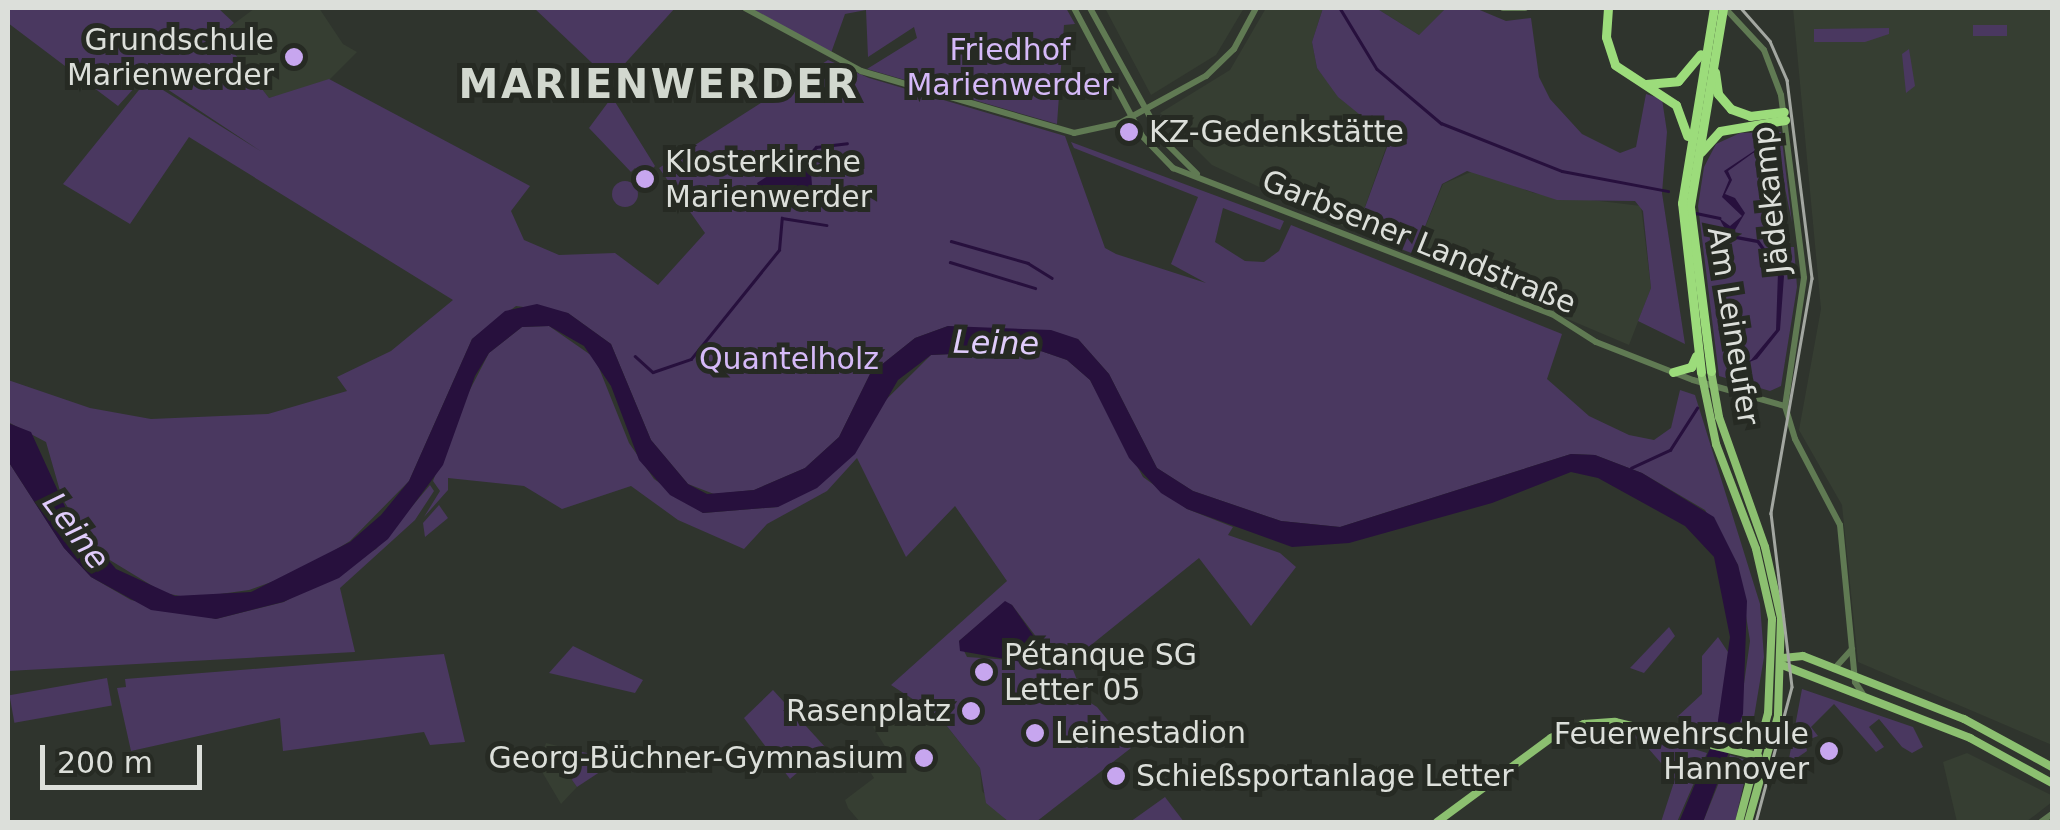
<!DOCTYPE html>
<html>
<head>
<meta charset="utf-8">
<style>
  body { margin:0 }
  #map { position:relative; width:2060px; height:830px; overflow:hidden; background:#2f342d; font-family:"DejaVu Sans",sans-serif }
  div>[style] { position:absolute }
  .built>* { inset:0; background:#363e32 }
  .green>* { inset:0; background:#4a3860; transform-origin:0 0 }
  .round { border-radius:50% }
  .water>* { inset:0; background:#27103d }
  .stream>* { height:2.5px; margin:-1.25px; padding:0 1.25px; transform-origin:1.25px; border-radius:1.25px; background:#27103d }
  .minor>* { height:6px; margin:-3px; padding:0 3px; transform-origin:3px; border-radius:3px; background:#607a53 }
  .major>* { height:8px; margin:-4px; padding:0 4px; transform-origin:4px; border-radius:4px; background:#8cc070 }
  .highway>* { height:9px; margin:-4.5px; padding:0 4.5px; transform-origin:4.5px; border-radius:4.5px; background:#9cdc7b }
  .tram>* { height:2.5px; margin:-1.25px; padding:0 1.25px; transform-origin:1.25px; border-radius:1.25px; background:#a3a7a1 }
  .dots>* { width:28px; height:28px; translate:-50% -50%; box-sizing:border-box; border:5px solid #262a23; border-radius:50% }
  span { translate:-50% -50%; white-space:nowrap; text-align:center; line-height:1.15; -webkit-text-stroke:10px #262a23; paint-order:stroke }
  .poi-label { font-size:30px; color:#dcdfda }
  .right { translate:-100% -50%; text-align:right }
  .left { translate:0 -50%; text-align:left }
  .park-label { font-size:30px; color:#d5b9f8 }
  .street-label { font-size:30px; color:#dcdfda }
  .water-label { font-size:32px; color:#e0ccfb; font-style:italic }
  .district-label { font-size:40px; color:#d2d8cf; font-weight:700; letter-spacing:2.5px }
  .frame { position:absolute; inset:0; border:10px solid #dcdfda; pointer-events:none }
  .scale { position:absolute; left:40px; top:745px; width:162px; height:45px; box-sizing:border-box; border:5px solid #dcdfda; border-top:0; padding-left:12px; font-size:30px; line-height:35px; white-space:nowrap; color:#dcdfda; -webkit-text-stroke:8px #262a23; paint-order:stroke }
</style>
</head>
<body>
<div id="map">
  <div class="built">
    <i style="clip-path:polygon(255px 8px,319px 8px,343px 44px,357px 52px,325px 84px,269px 98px,219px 35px)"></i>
    <i style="clip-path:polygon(1105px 8px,1244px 8px,1216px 55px,1151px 95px)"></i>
    <i style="clip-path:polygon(1266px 8px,1323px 8px,1312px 42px,1317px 68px,1342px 100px,1390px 136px,1356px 232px,1212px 165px,1160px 113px,1230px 70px)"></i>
    <i style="clip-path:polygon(1376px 8px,1446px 8px,1419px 35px)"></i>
    <i style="clip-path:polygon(1793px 8px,2052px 8px,2052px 745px,1858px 662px,1842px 505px,1799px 430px,1821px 309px)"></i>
    <i style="clip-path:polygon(1473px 171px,1534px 193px,1641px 206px,1651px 288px,1629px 345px,1414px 254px,1443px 184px)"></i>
    <i style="clip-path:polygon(906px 697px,938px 715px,980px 768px,982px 791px,1008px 822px,860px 822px,848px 808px,845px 800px,874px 778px,867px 767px,886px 748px,873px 727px)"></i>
    <i style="clip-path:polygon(546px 743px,578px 751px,572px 780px,577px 787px,561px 804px,538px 765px)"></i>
    <i style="clip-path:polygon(1967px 753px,2051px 795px,2052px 802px,2026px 822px,1957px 822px,1943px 762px)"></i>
  </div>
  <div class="green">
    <i style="clip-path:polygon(8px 8px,218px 8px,234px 23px,220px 35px,269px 98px,329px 79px,530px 186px,511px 211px,524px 240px,559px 255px,615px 253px,658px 285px,705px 233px,659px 168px,828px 60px,869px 78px,1065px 136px,1105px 248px,1116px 254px,1206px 283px,1171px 264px,1198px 197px,1074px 148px,1071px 142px,1284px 221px,1280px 230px,1223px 208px,1215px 242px,1245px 261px,1264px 262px,1279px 251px,1291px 225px,1562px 334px,1547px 379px,1589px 416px,1629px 435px,1654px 440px,1671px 428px,1680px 390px,1695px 395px,1760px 604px,1764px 657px,1750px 741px,1737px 733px,1750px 641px,1738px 565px,1705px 510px,1642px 473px,1595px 455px,1571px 454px,1340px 527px,1281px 521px,1193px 491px,1157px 468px,1109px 374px,1078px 339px,948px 326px,915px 338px,870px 374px,839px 437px,805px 468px,754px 490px,714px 494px,688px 484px,651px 440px,611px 344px,568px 313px,516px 306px,472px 339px,409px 481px,350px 541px,299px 572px,249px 590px,191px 598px,164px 593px,95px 551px,62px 498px,46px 442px,8px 422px,8px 380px,90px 408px,151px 419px,268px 414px,347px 391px,337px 377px,391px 351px,453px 300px,189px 137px,130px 224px,63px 184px,147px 80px,262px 152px,146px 75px,118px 106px,8px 23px)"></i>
    <i style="clip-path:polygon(534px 8px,675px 8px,610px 80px)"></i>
    <i style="clip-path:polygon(751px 8px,1066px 8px,1075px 24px,1064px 25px,1057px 124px,867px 69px,917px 38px,914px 27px,868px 57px,866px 10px,845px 14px,831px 53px)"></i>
    <i style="clip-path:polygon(1323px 8px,1376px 8px,1419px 35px,1446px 8px,1475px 8px,1506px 21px,1531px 18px,1539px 77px,1550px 99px,1582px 134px,1620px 153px,1636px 147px,1646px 94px,1662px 99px,1667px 132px,1662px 193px,1685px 344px,1638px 321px,1651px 288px,1643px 211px,1635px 201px,1557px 200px,1467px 171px,1442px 184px,1414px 254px,1356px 232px,1390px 139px,1338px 97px,1317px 68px,1312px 42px)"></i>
    <i style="left:2007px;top:25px;width:11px;height:34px;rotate:90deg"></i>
    <i style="clip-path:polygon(1889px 28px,1889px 34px,1865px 42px,1814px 42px,1814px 29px)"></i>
    <i style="clip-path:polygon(1909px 49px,1915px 86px,1906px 93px,1902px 54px)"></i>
    <i style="clip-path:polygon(612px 97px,655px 166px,644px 177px,635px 168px,631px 172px,589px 128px)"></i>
    <i style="clip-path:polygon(1781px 132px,1792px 223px,1783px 178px,1761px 182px,1773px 247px,1794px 247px,1797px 287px,1781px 386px,1770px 391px,1719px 376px,1698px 206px,1704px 167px,1716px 144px,1740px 133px)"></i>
    <i class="round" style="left:612px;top:181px;width:26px;height:26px"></i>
    <i style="clip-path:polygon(evenodd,549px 326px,595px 358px,629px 443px,654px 479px,703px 513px,778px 507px,931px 355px,1038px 350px,1067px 360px,1090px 380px,1143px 477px,1187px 509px,1233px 527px,1228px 535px,1280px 553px,1296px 567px,1251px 626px,1199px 558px,1070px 662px,1077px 680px,1072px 691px,1097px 707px,1131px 748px,1036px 822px,1009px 822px,986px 803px,980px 768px,939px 716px,891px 685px,1007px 581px,955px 506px,906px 557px,857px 458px,827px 491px,767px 524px,744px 549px,678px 520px,631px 486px,562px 509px,524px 486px,448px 478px,448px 490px,424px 517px,440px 491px,433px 481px,463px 403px,489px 353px,522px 327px,549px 326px,1005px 602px,1012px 605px,1056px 663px,967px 657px,959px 641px,1005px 602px)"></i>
    <i style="clip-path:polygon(8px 461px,64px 548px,91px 577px,131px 600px,216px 619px,284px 602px,376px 549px,430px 485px,434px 491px,415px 520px,340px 588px,355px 652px,8px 671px)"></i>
    <i style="clip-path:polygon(439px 505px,448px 518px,425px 537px,423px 523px)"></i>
    <i style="clip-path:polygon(1669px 627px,1675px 636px,1644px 673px,1630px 668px)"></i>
    <i style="clip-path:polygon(1718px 637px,1728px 652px,1727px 679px,1717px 730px,1710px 732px,1677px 717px,1702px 694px,1702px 656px)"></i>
    <i style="clip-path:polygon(573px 646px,643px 680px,635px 693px,549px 673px)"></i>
    <i style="clip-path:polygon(444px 654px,465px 742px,430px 745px,424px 732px,283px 751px,280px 718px,131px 751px,117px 688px,126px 687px,125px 679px)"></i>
    <i style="left:107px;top:678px;width:28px;height:99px;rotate:80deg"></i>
    <i style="clip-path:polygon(1802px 689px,1913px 727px,1923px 747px,1912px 753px,1902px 747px,1879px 719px,1869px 727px,1884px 747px,1876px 752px,1834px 704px,1811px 727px,1818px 736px,1805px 741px,1807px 751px,1788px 764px)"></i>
    <i style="clip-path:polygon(773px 690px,826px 748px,790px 779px,744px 718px)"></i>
    <i style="clip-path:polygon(1618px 726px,1707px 753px,1677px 822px,1661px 822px,1675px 779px,1641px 740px,1610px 730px)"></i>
    <i style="clip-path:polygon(578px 751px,618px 760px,577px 787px,572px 780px)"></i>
    <i style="clip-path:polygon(1730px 755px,1749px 761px,1735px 822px,1703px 822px)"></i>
    <i style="clip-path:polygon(1165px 797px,1184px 822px,1130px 822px)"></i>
  </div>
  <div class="water">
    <i style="clip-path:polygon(1766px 143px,1781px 145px,1753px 153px,1728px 171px,1732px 180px,1725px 194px,1735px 198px,1745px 213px,1732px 235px,1759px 240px,1784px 276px,1780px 330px,1757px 359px,1724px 372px,1751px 360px,1776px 330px,1778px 272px,1757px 243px,1730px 238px,1719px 218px,1730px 226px,1742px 216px,1722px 197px,1729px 180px,1724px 171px)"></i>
    <i style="clip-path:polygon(795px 158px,811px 171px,812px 186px,763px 197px,757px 183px)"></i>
    <i style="clip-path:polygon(537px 304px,568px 313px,611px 344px,651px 440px,688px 484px,707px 494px,754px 490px,805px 468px,839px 437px,870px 374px,915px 338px,948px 326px,1051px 330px,1078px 339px,1109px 374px,1157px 468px,1193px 491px,1281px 521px,1340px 527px,1571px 454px,1595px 455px,1642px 473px,1714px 517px,1738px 565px,1747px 601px,1743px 714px,1703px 822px,1679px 822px,1716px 734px,1730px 637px,1714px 557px,1685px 526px,1598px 478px,1571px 472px,1492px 503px,1349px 543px,1292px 547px,1187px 509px,1161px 493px,1129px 458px,1090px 380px,1067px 360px,1038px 350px,931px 355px,898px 380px,855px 454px,817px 488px,778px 507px,703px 513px,670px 495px,639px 460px,611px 386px,584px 346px,549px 326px,522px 327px,489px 353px,475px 376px,443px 465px,388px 539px,339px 578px,283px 602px,216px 619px,151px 610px,91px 577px,64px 548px,8px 461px,8px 423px,31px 432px,68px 513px,116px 569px,175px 596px,251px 592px,350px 542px,381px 515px,409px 481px,472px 339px,505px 311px)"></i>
    <i style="clip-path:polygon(1005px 601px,1012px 605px,1056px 668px,960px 651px,959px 641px)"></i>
  </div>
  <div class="stream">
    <i style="left:1340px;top:8px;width:71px;rotate:58.8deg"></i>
    <i style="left:1377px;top:69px;width:84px;rotate:40.2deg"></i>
    <i style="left:1441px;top:123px;width:130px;rotate:21.6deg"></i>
    <i style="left:1562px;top:171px;width:108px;rotate:10.7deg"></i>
    <i style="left:808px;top:156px;width:12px;rotate:-48deg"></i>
    <i style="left:816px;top:147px;width:31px;rotate:-7deg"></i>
    <i style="left:1696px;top:213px;width:24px;rotate:12deg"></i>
    <i style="left:951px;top:241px;width:80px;rotate:15.9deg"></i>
    <i style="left:1028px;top:263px;width:28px;rotate:32deg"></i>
    <i style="left:950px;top:262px;width:89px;rotate:17deg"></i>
    <i style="left:635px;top:356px;width:24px;rotate:42deg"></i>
    <i style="left:653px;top:372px;width:40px;rotate:-18.9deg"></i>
    <i style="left:691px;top:359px;width:140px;rotate:-51.1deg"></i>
    <i style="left:779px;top:250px;width:32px;rotate:-85deg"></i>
    <i style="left:782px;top:218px;width:45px;rotate:9deg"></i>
    <i style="left:1631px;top:468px;width:43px;rotate:-24.8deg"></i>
    <i style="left:1670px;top:450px;width:50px;rotate:-57.3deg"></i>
  </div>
  <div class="minor">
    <i style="left:745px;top:8px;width:132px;rotate:28.5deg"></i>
    <i style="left:861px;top:71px;width:222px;rotate:16.2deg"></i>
    <i style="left:1074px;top:133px;width:47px;rotate:-12.3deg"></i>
    <i style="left:1120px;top:123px;width:98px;rotate:-28.7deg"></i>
    <i style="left:1206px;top:76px;width:39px;rotate:-44deg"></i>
    <i style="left:1234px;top:49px;width:47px;rotate:-61.8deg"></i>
    <i style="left:1074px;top:8px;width:145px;rotate:62deg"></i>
    <i style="left:1142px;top:136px;width:45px;rotate:45.9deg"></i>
    <i style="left:1173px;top:168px;width:406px;rotate:21.1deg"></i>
    <i style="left:1552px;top:314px;width:52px;rotate:32.5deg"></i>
    <i style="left:1596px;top:342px;width:104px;rotate:21.4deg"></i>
    <i style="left:1693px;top:380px;width:96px;rotate:15.8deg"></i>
    <i style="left:1090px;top:8px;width:151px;rotate:61.1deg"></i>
    <i style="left:1163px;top:140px;width:48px;rotate:45deg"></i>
    <i style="left:1503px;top:8px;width:22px"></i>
    <i style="left:1725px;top:8px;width:57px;rotate:47.1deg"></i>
    <i style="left:1764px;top:50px;width:48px;rotate:69.3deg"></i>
    <i style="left:1781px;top:95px;width:184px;rotate:82.8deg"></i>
    <i style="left:1804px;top:278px;width:129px;rotate:98.4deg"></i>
    <i style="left:1785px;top:406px;width:34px;rotate:73deg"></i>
    <i style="left:1795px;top:439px;width:97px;rotate:62.4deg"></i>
    <i style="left:1840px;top:525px;width:158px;rotate:84.5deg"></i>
    <i style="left:1855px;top:682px;width:17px;rotate:57deg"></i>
    <i style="left:1834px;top:669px;width:27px;rotate:-48deg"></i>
    <i style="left:2041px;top:822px;width:14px;rotate:-36deg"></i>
  </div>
  <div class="major">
    <i style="left:1711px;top:371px;width:47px;rotate:80.1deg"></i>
    <i style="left:1719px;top:417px;width:138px;rotate:70.5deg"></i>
    <i style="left:1765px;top:547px;width:73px;rotate:77.3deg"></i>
    <i style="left:1781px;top:618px;width:98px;rotate:91.8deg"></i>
    <i style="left:1778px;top:716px;width:110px;rotate:105.8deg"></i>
    <i style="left:1701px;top:372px;width:74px;rotate:78.2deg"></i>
    <i style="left:1716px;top:444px;width:112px;rotate:69.1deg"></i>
    <i style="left:1756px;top:549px;width:72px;rotate:77.1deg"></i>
    <i style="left:1772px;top:619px;width:94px;rotate:92.4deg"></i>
    <i style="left:1768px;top:713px;width:113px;rotate:104.9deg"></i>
    <i style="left:1783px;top:658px;width:20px;rotate:-6deg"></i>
    <i style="left:1803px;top:656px;width:173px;rotate:21.4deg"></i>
    <i style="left:1964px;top:719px;width:100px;rotate:28.6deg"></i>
    <i style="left:1782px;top:665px;width:202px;rotate:21.2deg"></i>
    <i style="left:1970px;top:738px;width:94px;rotate:28.8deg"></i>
    <i style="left:1437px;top:822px;width:142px;rotate:-36.4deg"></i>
    <i style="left:1551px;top:738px;width:36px;rotate:-23deg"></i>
    <i style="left:1584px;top:724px;width:31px;rotate:-4deg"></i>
    <i style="left:1615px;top:722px;width:147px;rotate:13.4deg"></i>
  </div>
  <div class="highway">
    <i style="left:1608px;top:8px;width:29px;rotate:94deg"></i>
    <i style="left:1606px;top:37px;width:29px;rotate:72deg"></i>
    <i style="left:1615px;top:65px;width:73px;rotate:33.3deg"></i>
    <i style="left:1676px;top:105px;width:33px;rotate:70deg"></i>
    <i style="left:1715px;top:72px;width:22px;rotate:82deg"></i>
    <i style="left:1718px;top:94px;width:20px;rotate:49deg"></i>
    <i style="left:1731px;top:109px;width:20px;rotate:20deg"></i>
    <i style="left:1750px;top:116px;width:34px;rotate:-7deg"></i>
    <i style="left:1646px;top:84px;width:32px;rotate:-5deg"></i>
    <i style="left:1678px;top:81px;width:35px;rotate:-50deg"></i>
    <i style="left:1701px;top:152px;width:28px;rotate:-48deg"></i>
    <i style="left:1720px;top:131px;width:66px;rotate:-9.6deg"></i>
    <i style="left:1711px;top:371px;width:166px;rotate:-97.3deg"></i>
    <i style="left:1690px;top:206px;width:201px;rotate:-80.5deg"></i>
    <i style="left:1673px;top:372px;width:19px;rotate:-16deg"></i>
    <i style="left:1691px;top:367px;width:12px;rotate:-66deg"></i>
    <i style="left:1701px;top:372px;width:170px;rotate:-96.4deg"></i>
    <i style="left:1682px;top:203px;width:198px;rotate:-80.7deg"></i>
  </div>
  <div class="tram">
    <i style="left:1741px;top:8px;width:44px;rotate:48.7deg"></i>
    <i style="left:1770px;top:41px;width:43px;rotate:66.4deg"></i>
    <i style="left:1787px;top:80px;width:200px;rotate:82.8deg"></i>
    <i style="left:1812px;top:278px;width:239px;rotate:99.9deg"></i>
    <i style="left:1771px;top:513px;width:175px;rotate:83.1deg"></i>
    <i style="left:1792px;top:687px;width:140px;rotate:104.9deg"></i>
  </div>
  <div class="dots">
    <i style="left:294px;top:57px;background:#c7a6ef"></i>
    <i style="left:1129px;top:132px;background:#c7a6ef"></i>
    <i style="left:645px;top:179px;background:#c7a6ef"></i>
    <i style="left:984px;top:672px;background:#c7a6ef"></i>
    <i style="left:971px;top:711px;background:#c7a6ef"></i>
    <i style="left:1035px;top:733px;background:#c7a6ef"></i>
    <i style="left:1829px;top:751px;background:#c7a6ef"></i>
    <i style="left:924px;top:758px;background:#c7a6ef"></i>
    <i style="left:1116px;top:776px;background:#c7a6ef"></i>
  </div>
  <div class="poi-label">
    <span class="right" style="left:274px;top:57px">Grundschule<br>Marienwerder</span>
    <span class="left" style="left:1149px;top:132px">KZ-Gedenkstätte</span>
    <span class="left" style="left:665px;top:179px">Klosterkirche<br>Marienwerder</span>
    <span class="left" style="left:1004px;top:672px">Pétanque SG<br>Letter 05</span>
    <span class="right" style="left:951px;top:711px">Rasenplatz</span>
    <span class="left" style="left:1055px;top:733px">Leinestadion</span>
    <span class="right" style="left:1809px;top:751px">Feuerwehrschule<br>Hannover</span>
    <span class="right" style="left:904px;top:758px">Georg-Büchner-Gymnasium</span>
    <span class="left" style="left:1136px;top:776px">Schießsportanlage Letter</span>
  </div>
  <div class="park-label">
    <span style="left:1010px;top:67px">Friedhof<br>Marienwerder</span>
    <span style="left:789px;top:359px">Quantelholz</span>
  </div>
  <div class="street-label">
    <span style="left:1771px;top:200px;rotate:-96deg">Jädekamp</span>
    <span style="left:1419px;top:242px;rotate:22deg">Garbsener Landstraße</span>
    <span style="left:1733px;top:326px;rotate:81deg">Am Leineufer</span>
  </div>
  <div class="water-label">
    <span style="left:996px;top:343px;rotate:1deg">Leine</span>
    <span style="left:76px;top:531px;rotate:53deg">Leine</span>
  </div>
  <div class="district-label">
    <span style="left:659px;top:84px">MARIENWERDER</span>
  </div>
  <div class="frame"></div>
  <div class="scale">200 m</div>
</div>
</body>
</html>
